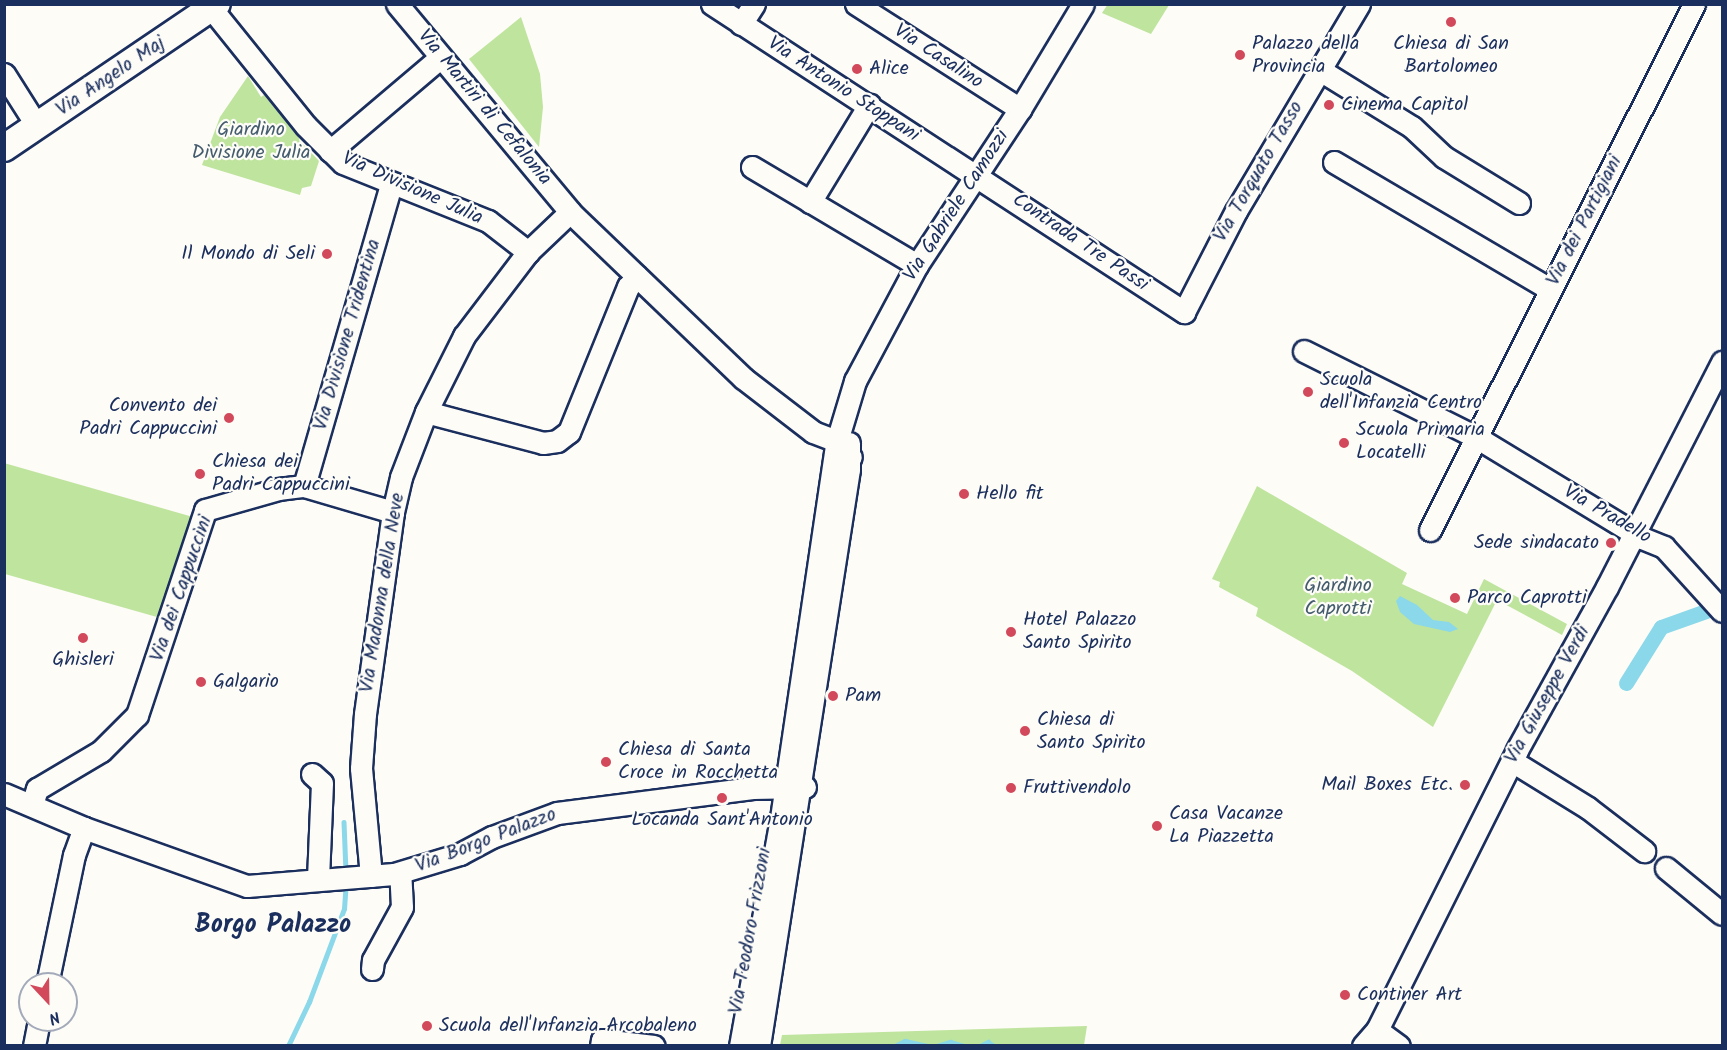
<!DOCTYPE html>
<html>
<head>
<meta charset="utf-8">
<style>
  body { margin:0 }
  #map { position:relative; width:1727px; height:1050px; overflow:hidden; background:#fdfcf7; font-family:Kalam,sans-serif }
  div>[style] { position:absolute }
  .green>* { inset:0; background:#bfe49e }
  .water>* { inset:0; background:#8ad8e9 }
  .stream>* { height:4.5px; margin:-2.25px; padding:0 2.25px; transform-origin:2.25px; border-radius:2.25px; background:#8ad8e9 }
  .canal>* { height:15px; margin:-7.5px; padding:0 7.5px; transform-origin:7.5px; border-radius:7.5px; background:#8ad8e9 }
  .roads { filter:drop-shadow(2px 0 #1b2f5e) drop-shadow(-2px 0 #1b2f5e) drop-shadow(0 2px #1b2f5e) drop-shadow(0 -2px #1b2f5e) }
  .minor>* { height:21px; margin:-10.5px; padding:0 10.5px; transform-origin:10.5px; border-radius:10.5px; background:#fdfcf7 }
  .major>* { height:26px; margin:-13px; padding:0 13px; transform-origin:13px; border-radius:13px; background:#fdfcf7 }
  .dots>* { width:16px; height:16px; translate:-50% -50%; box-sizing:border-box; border:3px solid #fdfcf7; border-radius:50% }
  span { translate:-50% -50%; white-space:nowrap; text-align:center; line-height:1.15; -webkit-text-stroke:4.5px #fdfcf7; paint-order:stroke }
  .poi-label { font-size:20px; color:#1b2f5e }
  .left { translate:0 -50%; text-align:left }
  .right { translate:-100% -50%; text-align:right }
  .street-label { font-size:20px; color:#1b2f5e }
  .park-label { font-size:20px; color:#445c6e }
  .district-label { font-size:26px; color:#1b2f5e; font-weight:700 }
  .frame { position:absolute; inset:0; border:6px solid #1b2f5e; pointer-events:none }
  .north { position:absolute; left:18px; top:972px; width:60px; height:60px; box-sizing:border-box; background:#fdfcf7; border:2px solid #a3aaba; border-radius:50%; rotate:158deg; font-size:16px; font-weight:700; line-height:24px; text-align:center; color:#1b2f5e }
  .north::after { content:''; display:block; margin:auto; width:21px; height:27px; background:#d1495b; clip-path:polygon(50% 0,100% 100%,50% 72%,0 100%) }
</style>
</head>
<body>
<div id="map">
  <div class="green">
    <i style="clip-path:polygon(1108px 4px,1169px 4px,1169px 5px,1151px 34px,1102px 13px)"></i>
    <i style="clip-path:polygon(521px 17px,540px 74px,543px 107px,539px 147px,469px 59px)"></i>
    <i style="clip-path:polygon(248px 76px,261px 97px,264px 95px,299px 138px,300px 145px,303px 144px,319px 161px,311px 186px,302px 188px,300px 195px,202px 165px,220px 117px)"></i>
    <i style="clip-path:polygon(4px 463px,193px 517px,164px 619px,5px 574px)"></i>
    <i style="clip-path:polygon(1257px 486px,1407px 573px,1402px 584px,1467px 614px,1484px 579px,1567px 624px,1562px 635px,1497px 600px,1433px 727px,1352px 671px,1256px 616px,1258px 608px,1219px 587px,1220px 582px,1212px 579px)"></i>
    <i style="clip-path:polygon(1087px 1026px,1084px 1045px,775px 1045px,780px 1045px,782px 1035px)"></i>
  </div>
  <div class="water">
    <i style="clip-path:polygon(1400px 596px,1417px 605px,1433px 620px,1449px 622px,1458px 629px,1450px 632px,1414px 624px,1400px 612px,1396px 601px)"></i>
  </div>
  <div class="stream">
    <i style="left:344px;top:822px;width:49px;rotate:87.7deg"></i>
    <i style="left:288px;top:1046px;width:49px;rotate:-64.5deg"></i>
    <i style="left:309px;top:1002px;width:99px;rotate:-69.4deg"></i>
    <i style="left:344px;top:909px;width:26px;rotate:-86deg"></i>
    <i style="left:895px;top:1046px;width:11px;rotate:-27deg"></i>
    <i style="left:905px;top:1041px;width:24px;rotate:12deg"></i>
    <i style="left:937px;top:1046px;width:14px;rotate:-17deg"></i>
    <i style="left:950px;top:1042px;width:15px;rotate:16deg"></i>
    <i style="left:980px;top:1046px;width:9px;rotate:-27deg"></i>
    <i style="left:988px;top:1042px;width:7px;rotate:34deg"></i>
  </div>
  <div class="canal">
    <i style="left:1626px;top:683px;width:66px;rotate:-58deg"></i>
    <i style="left:1661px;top:627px;width:48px;rotate:-19.6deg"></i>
  </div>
  <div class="roads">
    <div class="minor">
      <i style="left:397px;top:4px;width:271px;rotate:50.2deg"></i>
      <i style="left:570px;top:212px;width:240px;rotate:43.8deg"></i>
      <i style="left:743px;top:378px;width:88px;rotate:37.6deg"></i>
      <i style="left:813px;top:432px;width:26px;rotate:21deg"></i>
      <i style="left:837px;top:441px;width:21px;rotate:49deg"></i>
      <i style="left:712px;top:4px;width:564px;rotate:33.13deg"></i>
      <i style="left:1184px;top:312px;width:114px;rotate:-62.8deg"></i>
      <i style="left:1236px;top:211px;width:241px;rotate:-59.3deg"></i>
      <i style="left:856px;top:4px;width:195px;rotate:32.6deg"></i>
      <i style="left:211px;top:8px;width:151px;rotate:51.2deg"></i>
      <i style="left:306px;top:126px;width:52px;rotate:45deg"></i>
      <i style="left:343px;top:163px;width:156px;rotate:21.8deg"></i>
      <i style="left:488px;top:221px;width:51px;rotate:37.8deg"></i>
      <i style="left:741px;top:24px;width:24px;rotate:-57deg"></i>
      <i style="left:1320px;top:70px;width:108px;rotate:31.8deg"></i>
      <i style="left:1412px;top:127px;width:44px;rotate:43.2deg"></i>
      <i style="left:1444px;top:157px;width:88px;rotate:31.5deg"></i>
      <i style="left:4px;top:74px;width:62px;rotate:57.6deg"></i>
      <i style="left:330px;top:151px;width:145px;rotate:-40.3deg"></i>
      <i style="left:1334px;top:162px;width:251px;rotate:30.5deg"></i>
      <i style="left:752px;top:167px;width:192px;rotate:30.7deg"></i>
      <i style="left:810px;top:202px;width:114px;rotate:-58.7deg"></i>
      <i style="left:1304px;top:351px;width:192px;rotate:26.6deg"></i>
      <i style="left:1476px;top:437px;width:194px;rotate:31.3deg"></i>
      <i style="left:1642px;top:538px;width:24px;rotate:22deg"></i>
      <i style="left:1664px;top:547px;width:86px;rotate:47.8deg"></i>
      <i style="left:426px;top:412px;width:121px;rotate:14.8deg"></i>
      <i style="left:543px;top:443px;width:14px;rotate:-8deg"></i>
      <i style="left:557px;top:441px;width:15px;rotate:-37deg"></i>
      <i style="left:569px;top:432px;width:157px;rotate:-67.9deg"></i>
      <i style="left:628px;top:287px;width:14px;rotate:-51deg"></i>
      <i style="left:304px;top:486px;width:314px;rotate:-73.9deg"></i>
      <i style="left:1430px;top:530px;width:589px;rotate:-63.35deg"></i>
      <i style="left:1512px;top:761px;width:89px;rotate:31.7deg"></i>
      <i style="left:1588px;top:808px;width:71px;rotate:37.5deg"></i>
      <i style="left:312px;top:774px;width:13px;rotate:42deg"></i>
      <i style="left:322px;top:783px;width:97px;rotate:92.4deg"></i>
      <i style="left:4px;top:794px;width:87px;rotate:23deg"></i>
      <i style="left:84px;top:828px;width:173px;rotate:19.6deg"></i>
      <i style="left:247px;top:886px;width:147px;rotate:-4.7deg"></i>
      <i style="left:394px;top:874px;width:69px;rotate:-16.9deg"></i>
      <i style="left:460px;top:854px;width:36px;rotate:-28deg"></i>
      <i style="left:492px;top:837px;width:69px;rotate:-20.3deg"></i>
      <i style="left:557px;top:813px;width:197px;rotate:-7.3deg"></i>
      <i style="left:752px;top:788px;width:53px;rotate:-1.1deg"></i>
      <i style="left:32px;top:805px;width:17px;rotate:-73deg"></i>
      <i style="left:37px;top:789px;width:74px;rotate:-30.7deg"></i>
      <i style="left:101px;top:751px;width:51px;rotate:-45deg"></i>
      <i style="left:137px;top:715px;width:216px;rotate:-71.6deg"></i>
      <i style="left:205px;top:510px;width:76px;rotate:-16deg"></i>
      <i style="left:278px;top:489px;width:26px;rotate:-7deg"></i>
      <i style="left:304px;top:486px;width:93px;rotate:16.3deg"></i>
      <i style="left:1666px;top:868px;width:72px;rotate:39.4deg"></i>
      <i style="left:371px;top:876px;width:108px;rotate:-95.3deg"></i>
      <i style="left:361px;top:768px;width:54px;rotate:-85.8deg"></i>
      <i style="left:365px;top:714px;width:204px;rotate:-82.1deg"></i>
      <i style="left:393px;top:512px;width:36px;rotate:-77deg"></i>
      <i style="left:401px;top:477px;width:70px;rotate:-69deg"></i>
      <i style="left:426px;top:412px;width:85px;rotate:-63.4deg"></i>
      <i style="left:464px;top:336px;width:106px;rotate:-52.7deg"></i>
      <i style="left:528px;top:252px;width:58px;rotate:-43.6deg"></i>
      <i style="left:372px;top:969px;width:9px;rotate:-84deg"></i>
      <i style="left:373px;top:960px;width:60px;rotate:-61.3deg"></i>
      <i style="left:402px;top:907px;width:34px;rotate:-93deg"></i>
      <i style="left:47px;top:984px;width:132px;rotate:-78.2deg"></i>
      <i style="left:74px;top:855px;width:29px;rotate:-70deg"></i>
      <i style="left:1377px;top:1030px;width:27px;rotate:36deg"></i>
      <i style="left:34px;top:1046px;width:26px;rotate:-79deg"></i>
      <i style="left:601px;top:1046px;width:6px;rotate:-81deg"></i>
      <i style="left:602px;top:1040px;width:52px;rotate:6.6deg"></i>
      <i style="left:740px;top:1046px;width:232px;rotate:-79.8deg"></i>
      <i style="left:781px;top:818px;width:381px;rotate:-81.6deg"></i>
      <i style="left:837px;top:441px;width:63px;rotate:-73.3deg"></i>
      <i style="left:855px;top:381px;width:132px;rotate:-61.9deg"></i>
      <i style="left:917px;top:265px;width:187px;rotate:-56.6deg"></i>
      <i style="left:1020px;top:109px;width:122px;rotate:-59deg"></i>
      <i style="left:759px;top:1046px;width:584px;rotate:-81.13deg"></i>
      <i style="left:849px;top:469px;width:26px;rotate:-90deg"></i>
      <i style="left:1363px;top:1046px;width:21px;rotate:-49deg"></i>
      <i style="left:1377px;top:1030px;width:313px;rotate:-63.4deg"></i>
      <i style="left:1517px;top:750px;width:186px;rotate:-61.1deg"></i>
      <i style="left:1607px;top:587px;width:253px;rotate:-62.9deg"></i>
    </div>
    <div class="major">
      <i style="left:4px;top:148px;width:257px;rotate:-34.1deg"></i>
    </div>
  </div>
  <div class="dots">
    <i style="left:1451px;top:22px;background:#d1495b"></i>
    <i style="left:1240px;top:55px;background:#d1495b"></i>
    <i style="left:857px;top:69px;background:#d1495b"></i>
    <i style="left:1329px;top:105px;background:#d1495b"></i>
    <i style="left:327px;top:254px;background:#d1495b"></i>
    <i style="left:1308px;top:392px;background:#d1495b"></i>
    <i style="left:229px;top:418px;background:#d1495b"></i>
    <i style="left:1344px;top:443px;background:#d1495b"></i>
    <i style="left:200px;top:474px;background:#d1495b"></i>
    <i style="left:964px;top:494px;background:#d1495b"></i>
    <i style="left:1611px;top:543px;background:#d1495b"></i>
    <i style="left:1455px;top:598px;background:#d1495b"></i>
    <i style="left:1011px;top:632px;background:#d1495b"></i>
    <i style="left:83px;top:638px;background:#d1495b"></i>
    <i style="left:201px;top:682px;background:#d1495b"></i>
    <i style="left:833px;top:696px;background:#d1495b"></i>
    <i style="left:1025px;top:731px;background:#d1495b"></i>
    <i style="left:606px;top:762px;background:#d1495b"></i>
    <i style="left:1465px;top:785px;background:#d1495b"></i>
    <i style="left:1011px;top:788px;background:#d1495b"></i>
    <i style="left:722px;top:798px;background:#d1495b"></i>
    <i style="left:1157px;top:826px;background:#d1495b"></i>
    <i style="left:1345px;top:995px;background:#d1495b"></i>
    <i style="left:427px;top:1026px;background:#d1495b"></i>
  </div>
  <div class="poi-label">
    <span class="left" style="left:1252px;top:56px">Palazzo della<br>Provincia</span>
    <span style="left:1451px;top:56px">Chiesa di San<br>Bartolomeo</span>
    <span class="left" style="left:869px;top:69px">Alice</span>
    <span class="left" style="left:1341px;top:105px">Cinema Capitol</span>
    <span class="right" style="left:315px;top:254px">Il Mondo di Seli</span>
    <span class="left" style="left:1320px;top:392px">Scuola<br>dell'Infanzia Centro</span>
    <span class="right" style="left:217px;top:418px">Convento dei<br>Padri Cappuccini</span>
    <span class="left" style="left:1356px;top:442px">Scuola Primaria<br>Locatelli</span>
    <span class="left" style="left:212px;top:474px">Chiesa dei<br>Padri Cappuccini</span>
    <span class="left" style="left:976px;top:494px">Hello fit</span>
    <span class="right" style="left:1599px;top:543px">Sede sindacato</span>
    <span class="left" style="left:1467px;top:598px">Parco Caprotti</span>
    <span class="left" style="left:1023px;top:632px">Hotel Palazzo<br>Santo Spirito</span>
    <span style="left:83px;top:660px">Ghisleri</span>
    <span class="left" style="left:213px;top:682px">Galgario</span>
    <span class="left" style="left:845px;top:696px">Pam</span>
    <span class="left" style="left:1037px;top:732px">Chiesa di<br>Santo Spirito</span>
    <span class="left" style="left:618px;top:762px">Chiesa di Santa<br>Croce in Rocchetta</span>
    <span class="right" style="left:1453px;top:785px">Mail Boxes Etc.</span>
    <span class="left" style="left:1023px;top:788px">Fruttivendolo</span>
    <span class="left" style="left:1169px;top:826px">Casa Vacanze<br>La Piazzetta</span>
    <span style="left:722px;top:820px">Locanda Sant'Antonio</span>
    <span class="left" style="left:1357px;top:995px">Continer Art</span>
    <span class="left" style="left:439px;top:1026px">Scuola dell'Infanzia Arcobaleno</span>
  </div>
  <div class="street-label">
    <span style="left:938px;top:57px;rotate:33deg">Via Casalino</span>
    <span style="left:111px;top:77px;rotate:-34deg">Via Angelo Maj</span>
    <span style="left:843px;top:90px;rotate:33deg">Via Antonio Stoppani</span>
    <span style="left:484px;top:108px;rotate:50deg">Via Martiri di Cefalonia</span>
    <span style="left:1259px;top:172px;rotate:-60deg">Via Torquato Tasso</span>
    <span style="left:412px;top:189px;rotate:24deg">Via Divisione Julia</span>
    <span style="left:957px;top:206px;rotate:-57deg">Via Gabriele Camozzi</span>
    <span style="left:1585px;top:221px;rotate:-63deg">Via dei Partigiani</span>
    <span style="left:1080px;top:243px;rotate:34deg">Contrada Tre Passi</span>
    <span style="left:348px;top:335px;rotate:-74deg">Via Divisione Tridentina</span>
    <span style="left:1607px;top:515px;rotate:30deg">Via Pradello</span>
    <span style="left:182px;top:589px;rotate:-71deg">Via dei Cappuccini</span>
    <span style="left:383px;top:593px;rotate:-81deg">Via Madonna della Neve</span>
    <span style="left:1548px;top:695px;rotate:-61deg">Via Giuseppe Verdi</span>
    <span style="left:486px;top:841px;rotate:-21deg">Via Borgo Palazzo</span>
    <span style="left:751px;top:931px;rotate:-80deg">Via Teodoro Frizzoni</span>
  </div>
  <div class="park-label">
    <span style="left:251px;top:142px">Giardino<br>Divisione Julia</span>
    <span style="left:1338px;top:598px">Giardino<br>Caprotti</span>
  </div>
  <div class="district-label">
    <span style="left:273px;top:926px">Borgo Palazzo</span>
  </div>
  <div class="frame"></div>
  <div class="north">N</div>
</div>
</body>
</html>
